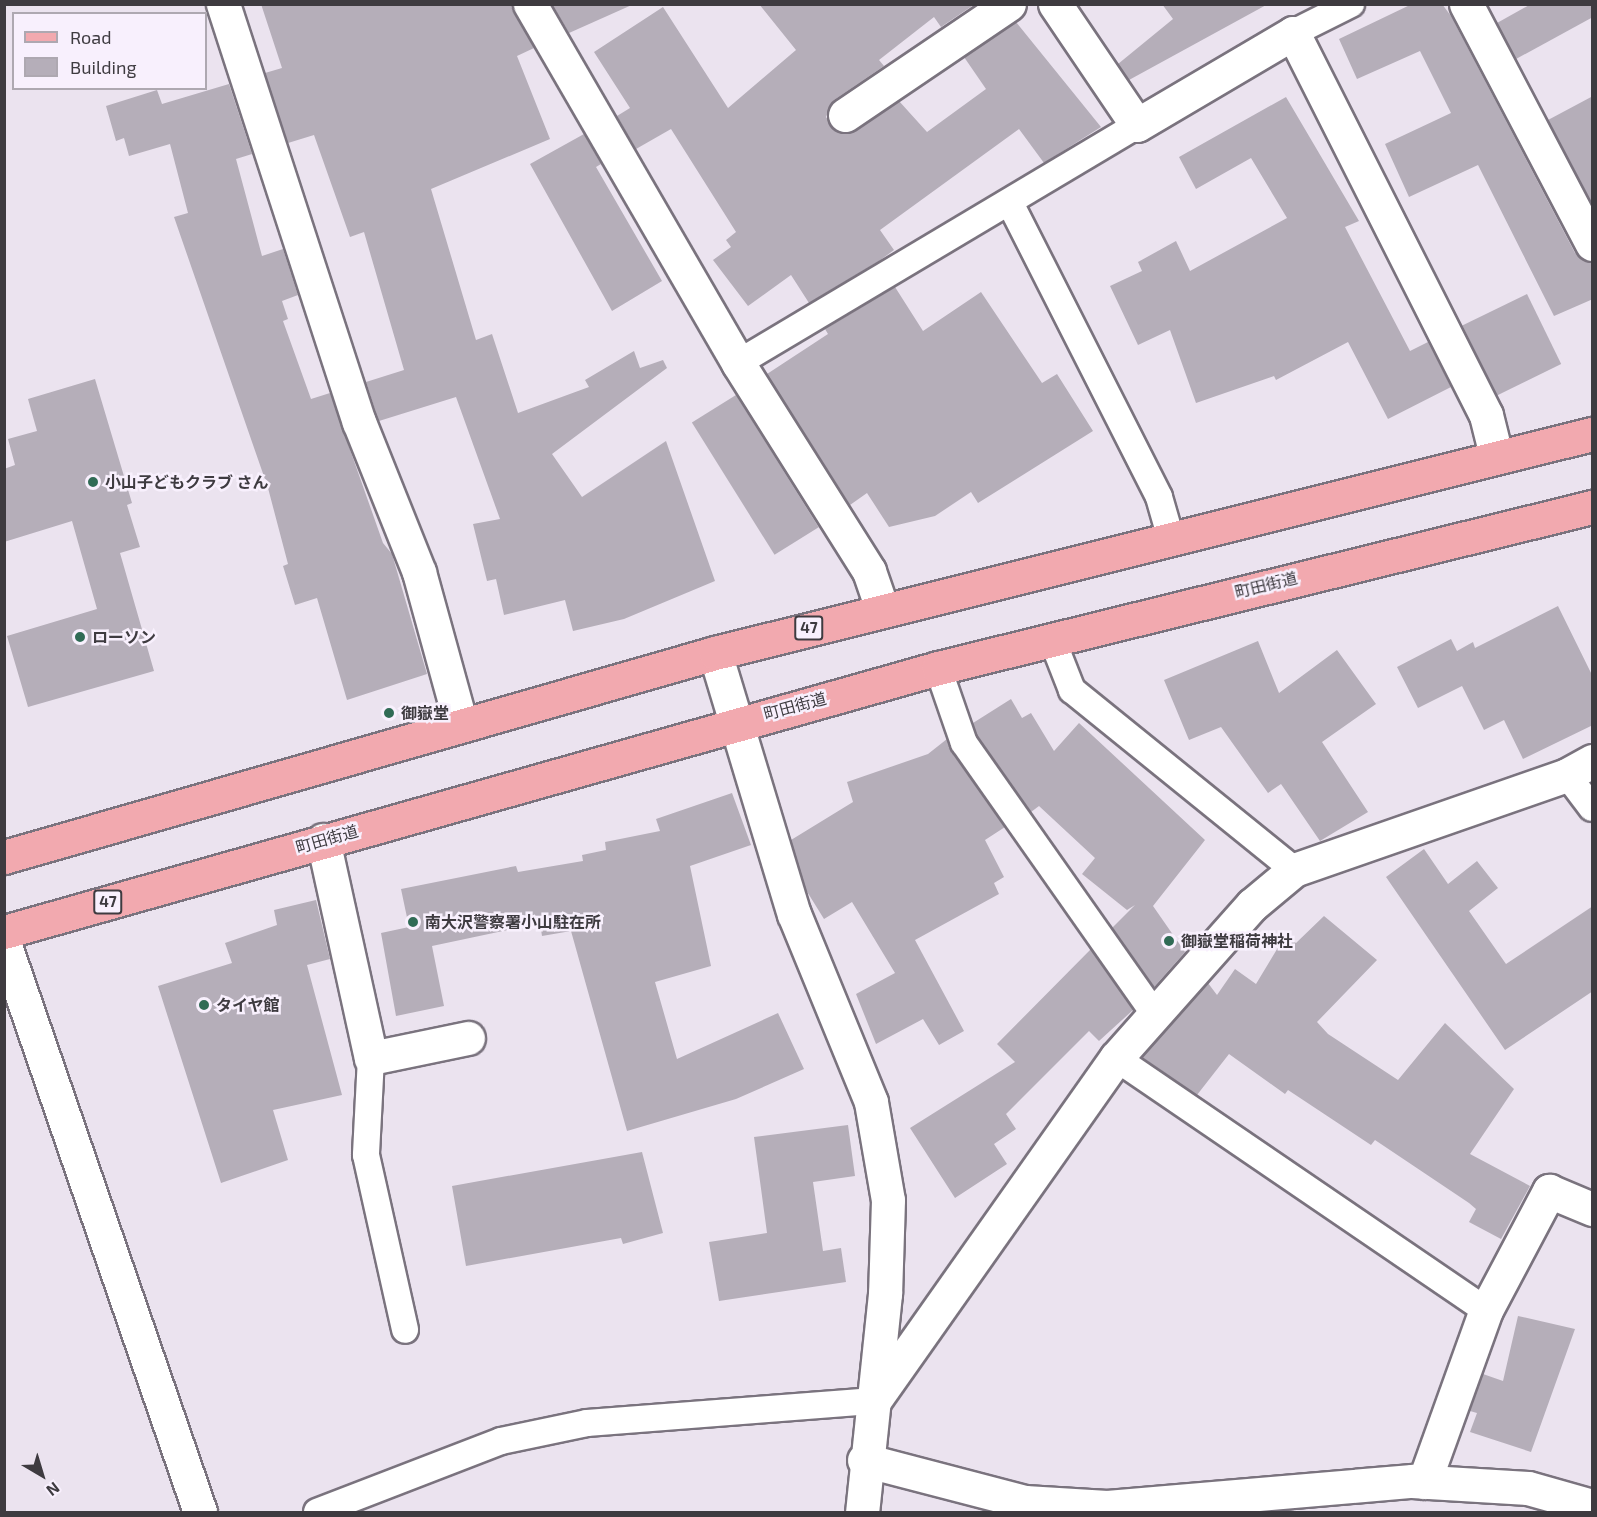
<!DOCTYPE html>
<html>
<head>
<meta charset="utf-8">
<style>
  body { margin:0 }
  #map { position:relative; width:1597px; height:1517px; overflow:hidden; background:#ebe3ef; font-family:"Exo 2","Noto Sans JP",sans-serif }
  div>[style] { position:absolute }
  .building>* { inset:0; background:#b5aeb9; transform-origin:0 0 }
  .roads { filter:drop-shadow(2px 0 #7a737e) drop-shadow(-2px 0 #7a737e) drop-shadow(0 2px #7a737e) drop-shadow(0 -2px #7a737e) }
  .lane>* { height:26px; margin:-13px; padding:0 13px; transform-origin:13px; border-radius:13px; background:#fff }
  .street>* { height:33px; margin:-16.5px; padding:0 16.5px; transform-origin:16.5px; border-radius:16.5px; background:#fff }
  .primary>* { height:33px; margin:-16.5px; padding:0 16.5px; transform-origin:16.5px; border-radius:16.5px; background:#f2a9af }
  .dots>* { width:16px; height:16px; translate:-50% -50%; box-sizing:border-box; border:3px solid #f8f0fd; border-radius:50% }
  span { translate:-50% -50%; white-space:nowrap; text-align:center; line-height:1.15; -webkit-text-stroke:5px #f8f0fd; paint-order:stroke }
  .shield-label span { padding:2px 4px; background:#f8f0fd; border:2px solid; border-radius:4px; -webkit-text-stroke-width:0 }
  .shield-label { font-size:15px; color:#3e3b40; font-weight:700 }
  .poi-label { font-size:16px; color:#3e3b40; font-weight:700 }
  .left { translate:0 -50%; text-align:left }
  .street-label { font-size:16px; color:#3e3b40 }
  .frame { position:absolute; inset:0; border:6px solid #3e3b40; pointer-events:none }
  .legend { position:absolute; left:12px; top:12px; width:195px; height:78px; box-sizing:border-box; background:#f8f0fd; border:2px solid #aea8b1; margin:0; padding:8px 10px; list-style:none; font-size:18px; color:#3e3b40 }
  .legend li { display:flex; align-items:center; gap:12px; height:30px }
  .legend b { width:30px; border:2px solid #aea8b1 }
  .north { position:absolute; left:12px; top:1445px; width:60px; height:60px; -webkit-text-stroke:4px #f8f0fd; paint-order:stroke; rotate:142deg; font-size:16px; font-weight:700; line-height:24px; text-align:center; color:#3e3b40 }
  .north::after { content:''; display:block; margin:auto; width:21px; height:27px; background:#3e3b40; clip-path:polygon(50% 0,100% 100%,50% 72%,0 100%) }
</style>
</head>
<body>
<div id="map">
  <div class="building">
    <i style="clip-path:polygon(261px 4px,511px 4px,534px 48px,517px 56px,550px 139px,431px 189px,476px 340px,492px 334px,518px 413px,589px 387px,585px 380px,634px 351px,640px 368px,663px 360px,667px 368px,552px 454px,582px 497px,666px 441px,715px 581px,624px 619px,573px 631px,565px 600px,504px 615px,496px 579px,487px 581px,473px 524px,500px 519px,456px 397px,379px 421px,377px 416px,366px 382px,404px 370px,364px 232px,350px 237px,314px 135px,288px 143px,265px 73px,282px 68px)"></i>
    <i style="clip-path:polygon(552px 4px,634px 4px,569px 33px)"></i>
    <i style="clip-path:polygon(759px 4px,975px 4px,941px 27px,934px 17px,879px 60px,884px 66px,834px 100px,826px 117px,837px 132px,856px 131px,899px 101px,927px 132px,986px 89px,964px 57px,1016px 22px,1101px 127px,1044px 163px,1019px 129px,880px 230px,894px 250px,879px 261px,809px 303px,791px 275px,748px 306px,713px 260px,731px 247px,726px 240px,736px 232px,671px 129px,636px 149px,617px 116px,630px 108px,594px 52px,663px 7px,728px 108px,796px 50px)"></i>
    <i style="clip-path:polygon(1162px 4px,1268px 4px,1129px 80px,1118px 64px,1173px 19px)"></i>
    <i style="clip-path:polygon(1412px 4px,1442px 4px,1451px 16px,1575px 253px,1593px 263px,1593px 299px,1554px 316px,1478px 165px,1409px 197px,1385px 144px,1451px 113px,1420px 51px,1357px 79px,1339px 39px)"></i>
    <i style="clip-path:polygon(1531px 4px,1593px 4px,1593px 17px,1516px 59px,1497px 23px)"></i>
    <i style="clip-path:polygon(229px 84px,252px 154px,236px 159px,262px 256px,283px 249px,298px 295px,282px 301px,288px 319px,283px 321px,311px 399px,330px 393px,383px 543px,392px 554px,427px 674px,347px 700px,317px 598px,295px 605px,283px 566px,288px 564px,268px 488px,174px 217px,188px 213px,170px 144px,129px 156px,124px 138px,116px 141px,106px 106px,157px 90px,162px 104px)"></i>
    <i style="clip-path:polygon(1593px 96px,1593px 205px,1548px 120px)"></i>
    <i style="clip-path:polygon(1286px 97px,1359px 221px,1345px 227px,1410px 351px,1428px 342px,1451px 387px,1388px 419px,1348px 342px,1276px 380px,1274px 376px,1196px 403px,1170px 330px,1138px 345px,1110px 286px,1142px 271px,1138px 262px,1176px 241px,1190px 271px,1287px 218px,1251px 158px,1196px 189px,1179px 157px)"></i>
    <i style="clip-path:polygon(584px 134px,601px 164px,596px 167px,662px 281px,612px 311px,530px 164px)"></i>
    <i style="clip-path:polygon(895px 287px,923px 331px,981px 292px,1042px 383px,1057px 374px,1093px 431px,978px 503px,971px 492px,935px 516px,889px 527px,867px 493px,850px 505px,767px 374px,828px 334px,825px 329px)"></i>
    <i style="left:1527px;top:294px;width:78px;height:72px;rotate:64deg"></i>
    <i style="clip-path:polygon(95px 379px,132px 503px,127px 505px,140px 547px,120px 553px,154px 671px,28px 707px,7px 636px,97px 609px,72px 521px,4px 542px,4px 469px,15px 465px,8px 439px,37px 431px,28px 399px)"></i>
    <i style="left:736px;top:395px;width:156px;height:52px;rotate:58deg"></i>
    <i style="clip-path:polygon(1558px 606px,1593px 677px,1593px 725px,1523px 759px,1504px 720px,1484px 730px,1462px 686px,1418px 708px,1397px 667px,1451px 639px,1457px 651px,1473px 642px,1475px 648px)"></i>
    <i style="clip-path:polygon(1258px 641px,1279px 693px,1337px 650px,1376px 704px,1322px 742px,1368px 812px,1320px 841px,1281px 784px,1268px 793px,1221px 727px,1189px 740px,1164px 680px)"></i>
    <i style="clip-path:polygon(1011px 699px,1022px 718px,1031px 713px,1054px 751px,1079px 723px,1205px 840px,1153px 906px,1185px 952px,1154px 987px,1112px 928px,1135px 905px,1127px 910px,1082px 874px,1095px 858px,1039px 806px,1031px 812px,977px 736px,973px 723px)"></i>
    <i style="clip-path:polygon(947px 739px,1005px 827px,985px 840px,1004px 877px,994px 883px,999px 894px,915px 940px,964px 1031px,939px 1045px,923px 1019px,876px 1044px,856px 994px,895px 973px,852px 902px,824px 919px,806px 890px,791px 840px,853px 802px,847px 782px,928px 754px)"></i>
    <i style="clip-path:polygon(732px 793px,751px 845px,690px 866px,711px 966px,655px 982px,677px 1059px,778px 1013px,804px 1069px,736px 1099px,627px 1131px,571px 931px,542px 936px,540px 923px,432px 946px,444px 1006px,396px 1016px,381px 933px,409px 927px,401px 889px,516px 866px,518px 872px,583px 861px,582px 855px,606px 850px,605px 842px,660px 831px,656px 819px)"></i>
    <i style="clip-path:polygon(1424px 849px,1448px 884px,1477px 861px,1498px 888px,1469px 911px,1506px 964px,1593px 906px,1593px 991px,1505px 1050px,1386px 877px)"></i>
    <i style="clip-path:polygon(316px 900px,330px 959px,307px 965px,342px 1095px,273px 1110px,288px 1160px,221px 1183px,158px 986px,232px 963px,225px 943px,277px 925px,274px 910px)"></i>
    <i style="clip-path:polygon(1324px 916px,1377px 960px,1317px 1022px,1328px 1034px,1398px 1080px,1445px 1023px,1514px 1089px,1470px 1154px,1530px 1186px,1501px 1239px,1469px 1222px,1476px 1209px,1469px 1203px,1375px 1140px,1371px 1145px,1288px 1090px,1285px 1094px,1229px 1054px,1197px 1095px,1142px 1057px,1208px 983px,1217px 995px,1235px 969px,1256px 984px,1285px 936px,1296px 943px)"></i>
    <i style="clip-path:polygon(1091px 949px,1133px 1010px,1099px 1041px,1089px 1031px,1006px 1114px,1016px 1129px,994px 1144px,1007px 1164px,955px 1198px,910px 1128px,1015px 1062px,997px 1044px)"></i>
    <i style="clip-path:polygon(848px 1125px,855px 1176px,813px 1182px,823px 1251px,841px 1248px,846px 1282px,719px 1301px,709px 1242px,767px 1233px,754px 1137px)"></i>
    <i style="clip-path:polygon(642px 1152px,663px 1233px,623px 1244px,621px 1238px,466px 1266px,452px 1186px)"></i>
    <i style="clip-path:polygon(1518px 1316px,1575px 1329px,1531px 1452px,1470px 1432px,1477px 1413px,1470px 1411px,1483px 1374px,1503px 1381px)"></i>
  </div>
  <div class="roads">
    <div class="lane">
      <i style="left:1293px;top:33px;width:65px;rotate:-26.6deg"></i>
      <i style="left:1011px;top:205px;width:327px;rotate:63.1deg"></i>
      <i style="left:1159px;top:497px;width:40px;rotate:74deg"></i>
      <i style="left:738px;top:363px;width:465px;rotate:-30.8deg"></i>
      <i style="left:1052px;top:639px;width:55px;rotate:68.6deg"></i>
      <i style="left:1072px;top:690px;width:286px;rotate:39deg"></i>
      <i style="left:938px;top:668px;width:79px;rotate:70.9deg"></i>
      <i style="left:964px;top:743px;width:329px;rotate:54.9deg"></i>
      <i style="left:1567px;top:775px;width:41px;rotate:52.9deg"></i>
      <i style="left:371px;top:1058px;width:97px;rotate:93deg"></i>
      <i style="left:366px;top:1155px;width:179px;rotate:77.4deg"></i>
      <i style="left:1116px;top:1058px;width:448px;rotate:34.3deg"></i>
      <i style="left:317px;top:1512px;width:197px;rotate:-21.1deg"></i>
      <i style="left:501px;top:1441px;width:88px;rotate:-11.8deg"></i>
      <i style="left:587px;top:1423px;width:288px;rotate:-4.4deg"></i>
    </div>
    <div class="street">
      <i style="left:223px;top:4px;width:440px;rotate:72deg"></i>
      <i style="left:359px;top:422px;width:162px;rotate:68.2deg"></i>
      <i style="left:419px;top:572px;width:159px;rotate:74.6deg"></i>
      <i style="left:530px;top:4px;width:415px;rotate:59.9deg"></i>
      <i style="left:738px;top:363px;width:246px;rotate:57.8deg"></i>
      <i style="left:869px;top:571px;width:39px;rotate:71deg"></i>
      <i style="left:1055px;top:4px;width:146px;rotate:55.9deg"></i>
      <i style="left:1137px;top:125px;width:181px;rotate:-30.5deg"></i>
      <i style="left:1293px;top:33px;width:428px;rotate:63.2deg"></i>
      <i style="left:1486px;top:415px;width:41px;rotate:76deg"></i>
      <i style="left:1466px;top:4px;width:271px;rotate:62.3deg"></i>
      <i style="left:845px;top:115px;width:198px;rotate:-34.1deg"></i>
      <i style="left:715px;top:653px;width:273px;rotate:73.2deg"></i>
      <i style="left:794px;top:914px;width:203px;rotate:67.7deg"></i>
      <i style="left:871px;top:1102px;width:99px;rotate:80.2deg"></i>
      <i style="left:888px;top:1200px;width:94px;rotate:91.8deg"></i>
      <i style="left:885px;top:1294px;width:219px;rotate:96deg"></i>
      <i style="left:323px;top:840px;width:223px;rotate:77.6deg"></i>
      <i style="left:371px;top:1058px;width:99px;rotate:-11.7deg"></i>
      <i style="left:4px;top:943px;width:602px;rotate:70.99deg"></i>
      <i style="left:874px;top:1401px;width:420px;rotate:-54.8deg"></i>
      <i style="left:1116px;top:1058px;width:205px;rotate:-48.4deg"></i>
      <i style="left:1252px;top:905px;width:55px;rotate:-39.8deg"></i>
      <i style="left:1294px;top:870px;width:289px;rotate:-19.2deg"></i>
      <i style="left:1567px;top:775px;width:29px;rotate:-29deg"></i>
      <i style="left:864px;top:1460px;width:166px;rotate:14.6deg"></i>
      <i style="left:1025px;top:1502px;width:82px;rotate:3.5deg"></i>
      <i style="left:1107px;top:1507px;width:306px;rotate:-4.9deg"></i>
      <i style="left:1412px;top:1481px;width:116px;rotate:3.5deg"></i>
      <i style="left:1528px;top:1488px;width:66px;rotate:15.7deg"></i>
      <i style="left:1424px;top:1482px;width:183px;rotate:-70.2deg"></i>
      <i style="left:1486px;top:1310px;width:135px;rotate:-62.1deg"></i>
      <i style="left:1549px;top:1191px;width:47px;rotate:22.7deg"></i>
    </div>
    <div class="primary">
      <i style="left:4px;top:857px;width:740px;rotate:-16.01deg"></i>
      <i style="left:715px;top:653px;width:904px;rotate:-14.02deg"></i>
      <i style="left:4px;top:932px;width:971px;rotate:-15.78deg"></i>
      <i style="left:938px;top:668px;width:674px;rotate:-13.83deg"></i>
    </div>
  </div>
  <div class="dots">
    <i style="left:93px;top:482px;background:#306b55"></i>
    <i style="left:80px;top:637px;background:#306b55"></i>
    <i style="left:389px;top:713px;background:#306b55"></i>
    <i style="left:413px;top:922px;background:#306b55"></i>
    <i style="left:1169px;top:941px;background:#306b55"></i>
    <i style="left:204px;top:1005px;background:#306b55"></i>
  </div>
  <div class="shield-label">
    <span style="left:809px;top:628px">47</span>
    <span style="left:108px;top:902px">47</span>
  </div>
  <div class="poi-label">
    <span class="left" style="left:105px;top:482px">小山子どもクラブ さん</span>
    <span class="left" style="left:92px;top:637px">ローソン</span>
    <span class="left" style="left:401px;top:713px">御嶽堂</span>
    <span class="left" style="left:425px;top:922px">南大沢警察署小山駐在所</span>
    <span class="left" style="left:1181px;top:941px">御嶽堂稲荷神社</span>
    <span class="left" style="left:216px;top:1005px">タイヤ館</span>
  </div>
  <div class="street-label">
    <span style="left:1266px;top:585px;rotate:-14deg">町田街道</span>
    <span style="left:795px;top:706px;rotate:-15deg">町田街道</span>
    <span style="left:327px;top:839px;rotate:-16deg">町田街道</span>
  </div>
  <div class="frame"></div>
  <ul class="legend">
  <li><b style="height:8px;background:#f2a9af"></b>Road</li>
  <li><b style="height:16px;background:#b5aeb9"></b>Building</li>
  </ul>
  <div class="north">N</div>
</div>
</body>
</html>
